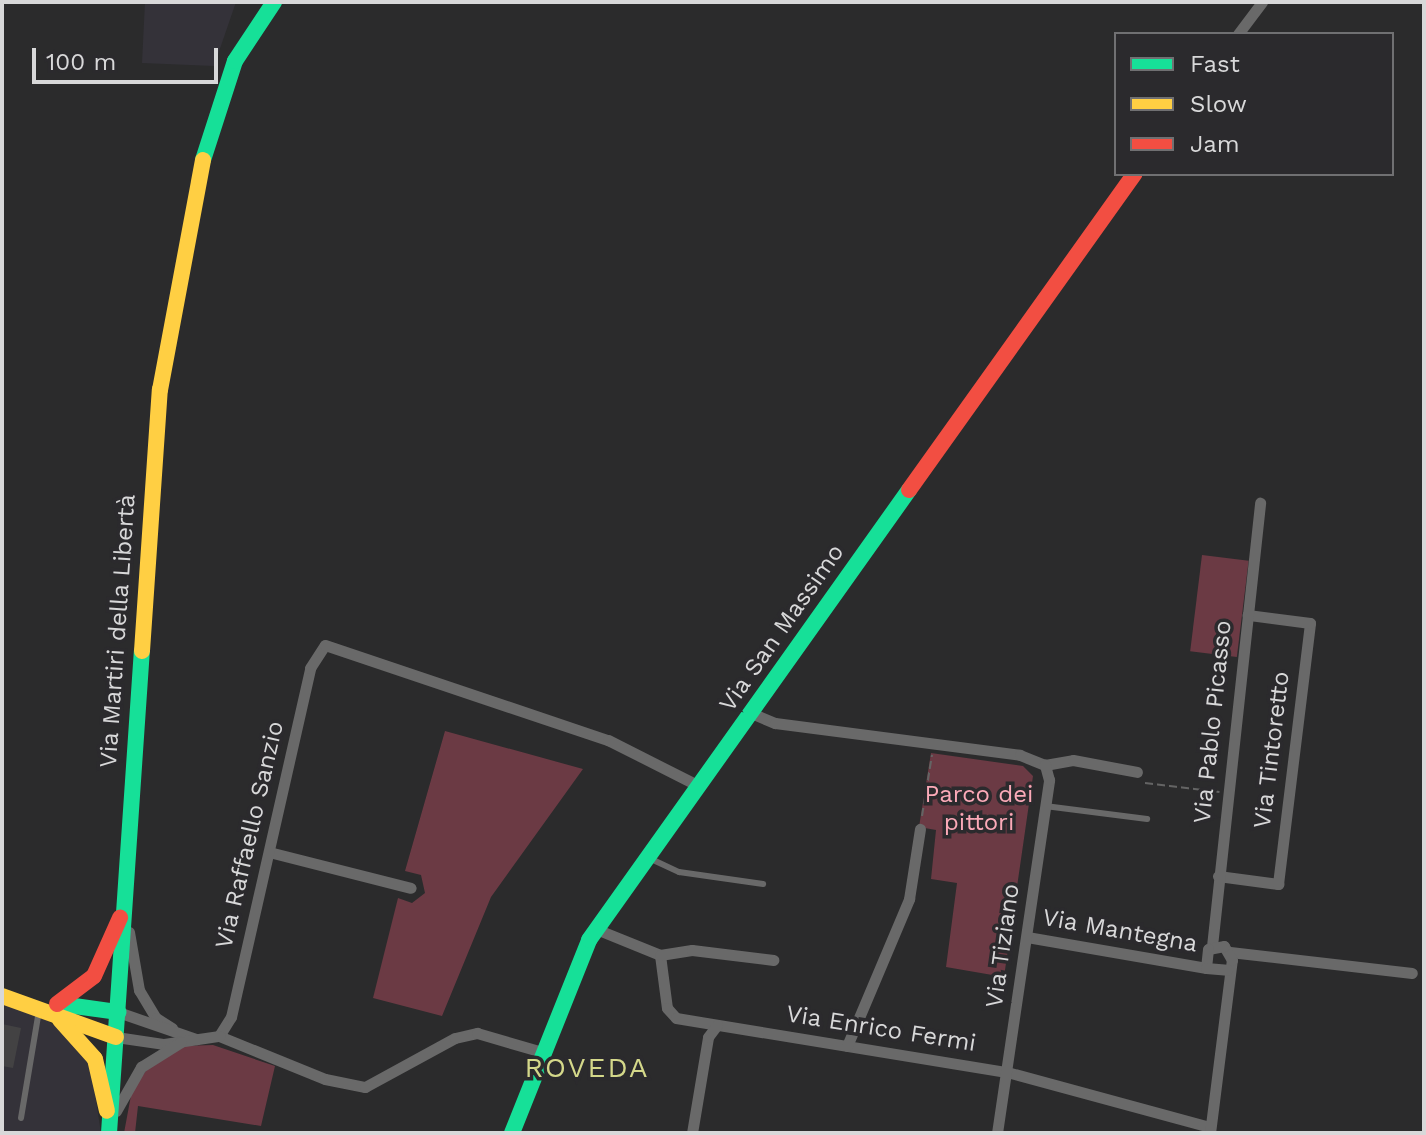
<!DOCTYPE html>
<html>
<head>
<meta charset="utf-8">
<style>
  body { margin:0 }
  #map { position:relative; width:1426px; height:1135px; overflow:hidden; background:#2b2b2c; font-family:"Work Sans",sans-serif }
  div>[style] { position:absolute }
  .built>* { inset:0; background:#343239 }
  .green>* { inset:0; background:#6b3a44; transform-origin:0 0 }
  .building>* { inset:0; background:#434243 }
  .path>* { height:2px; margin-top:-1px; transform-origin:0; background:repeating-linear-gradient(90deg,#646464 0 8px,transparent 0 12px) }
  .lane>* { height:6px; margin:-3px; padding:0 3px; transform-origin:3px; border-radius:3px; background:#696969 }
  .street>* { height:11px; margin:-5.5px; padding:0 5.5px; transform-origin:5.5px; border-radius:5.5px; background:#696969 }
  .fast>* { height:16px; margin:-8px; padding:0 8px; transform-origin:8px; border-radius:8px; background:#16e098 }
  .slow>* { height:16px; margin:-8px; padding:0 8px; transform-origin:8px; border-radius:8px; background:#ffcf43 }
  .jam>* { height:16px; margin:-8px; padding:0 8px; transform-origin:8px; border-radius:8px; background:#f24e42 }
  span { translate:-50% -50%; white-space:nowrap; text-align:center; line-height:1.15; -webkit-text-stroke:7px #2b2a2d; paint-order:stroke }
  .street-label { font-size:24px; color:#d8d8d9 }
  .park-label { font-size:24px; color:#fbaab8 }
  .quarter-label { font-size:28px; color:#d4d88a; letter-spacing:2px }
  .frame { position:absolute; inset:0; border:4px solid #d8d8d9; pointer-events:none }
  .legend { position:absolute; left:1114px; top:32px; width:280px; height:144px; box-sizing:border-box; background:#2b2a2d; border:2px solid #707072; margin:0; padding:10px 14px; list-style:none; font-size:24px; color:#d8d8d9 }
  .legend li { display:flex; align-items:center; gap:16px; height:40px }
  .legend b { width:40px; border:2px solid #707072 }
  .scale { position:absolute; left:32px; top:48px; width:186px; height:36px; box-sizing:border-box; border:4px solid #d8d8d9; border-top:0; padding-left:10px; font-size:24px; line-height:28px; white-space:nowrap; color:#d8d8d9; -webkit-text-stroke:6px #2b2a2d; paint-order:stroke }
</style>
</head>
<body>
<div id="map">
  <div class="built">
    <i style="clip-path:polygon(145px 2px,236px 2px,214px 66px,142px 63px)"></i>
    <i style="clip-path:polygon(2px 1003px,37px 1013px,77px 1042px,91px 1068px,101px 1133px,2px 1133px)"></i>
  </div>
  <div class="green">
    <i style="left:1202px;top:555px;width:47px;height:97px;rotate:7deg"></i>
    <i style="clip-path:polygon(445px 731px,583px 769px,491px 897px,442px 1016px,373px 998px,398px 898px,412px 903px,425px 893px,421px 875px,405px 871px)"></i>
    <i style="clip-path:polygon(931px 753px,1023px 766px,1033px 776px,1004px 977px,946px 967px,957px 883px,931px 879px,936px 830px,919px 827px)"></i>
    <i style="clip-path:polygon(213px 1045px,275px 1066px,261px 1126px,138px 1106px,135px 1133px,124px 1133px,132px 1090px,151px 1064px,181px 1046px)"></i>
  </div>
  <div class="building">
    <i style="clip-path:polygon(2px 1024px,21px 1028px,13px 1068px,2px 1066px)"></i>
  </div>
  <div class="path">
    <i style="left:1145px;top:783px;width:75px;rotate:6.9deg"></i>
    <i style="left:922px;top:816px;width:62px;rotate:-80.7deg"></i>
  </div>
  <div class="lane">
    <i style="left:1045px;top:806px;width:103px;rotate:7.3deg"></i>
    <i style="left:651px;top:859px;width:31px;rotate:25deg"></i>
    <i style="left:679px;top:872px;width:85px;rotate:8.1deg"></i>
    <i style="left:21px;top:1118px;width:109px;rotate:-80.5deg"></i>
  </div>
  <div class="street">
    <i style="left:1238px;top:34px;width:40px;rotate:-53deg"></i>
    <i style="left:751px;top:713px;width:26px;rotate:23deg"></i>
    <i style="left:775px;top:723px;width:247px;rotate:7.4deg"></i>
    <i style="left:1020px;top:755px;width:27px;rotate:22deg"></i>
    <i style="left:1045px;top:765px;width:28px;rotate:-10deg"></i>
    <i style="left:1073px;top:760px;width:65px;rotate:10.6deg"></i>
    <i style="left:269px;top:852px;width:146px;rotate:14.2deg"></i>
    <i style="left:1218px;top:876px;width:61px;rotate:7.6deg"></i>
    <i style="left:1278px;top:884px;width:263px;rotate:-83deg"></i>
    <i style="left:1310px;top:623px;width:63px;rotate:-172.6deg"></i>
    <i style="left:596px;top:929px;width:69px;rotate:22.1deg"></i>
    <i style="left:660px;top:955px;width:53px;rotate:82.5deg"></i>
    <i style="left:667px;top:1008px;width:13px;rotate:48deg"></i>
    <i style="left:676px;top:1018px;width:335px;rotate:9.3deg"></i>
    <i style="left:1007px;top:1072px;width:210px;rotate:15.2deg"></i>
    <i style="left:129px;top:932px;width:59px;rotate:80.2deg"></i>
    <i style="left:139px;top:990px;width:33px;rotate:59deg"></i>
    <i style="left:156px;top:1018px;width:19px;rotate:32deg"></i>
    <i style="left:1027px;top:937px;width:182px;rotate:9.8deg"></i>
    <i style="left:1212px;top:946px;width:446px;rotate:-83.8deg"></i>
    <i style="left:1230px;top:952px;width:183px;rotate:6.6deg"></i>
    <i style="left:660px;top:955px;width:32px;rotate:-9deg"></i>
    <i style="left:692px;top:950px;width:82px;rotate:7deg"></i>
    <i style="left:118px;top:1012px;width:83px;rotate:19.1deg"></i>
    <i style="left:219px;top:1036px;width:22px;rotate:-58deg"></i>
    <i style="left:231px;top:1017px;width:358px;rotate:-77.2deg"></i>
    <i style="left:310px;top:668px;width:27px;rotate:-57deg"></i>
    <i style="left:325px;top:645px;width:299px;rotate:18.6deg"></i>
    <i style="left:608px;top:740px;width:102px;rotate:26.8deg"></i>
    <i style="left:219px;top:1036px;width:114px;rotate:22.1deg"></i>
    <i style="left:325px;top:1079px;width:41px;rotate:11.3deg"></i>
    <i style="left:365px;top:1087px;width:102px;rotate:-28.6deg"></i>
    <i style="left:455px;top:1038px;width:23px;rotate:-13deg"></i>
    <i style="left:477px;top:1033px;width:68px;rotate:16.3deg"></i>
    <i style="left:116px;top:1037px;width:49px;rotate:8.3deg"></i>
    <i style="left:164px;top:1044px;width:56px;rotate:-8.3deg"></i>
    <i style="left:847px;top:1046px;width:160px;rotate:-67.1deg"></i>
    <i style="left:909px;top:899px;width:71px;rotate:-81.1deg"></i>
    <i style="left:116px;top:1111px;width:51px;rotate:-60.4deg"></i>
    <i style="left:141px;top:1067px;width:47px;rotate:-32deg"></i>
    <i style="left:692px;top:1133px;width:97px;rotate:-80.5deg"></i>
    <i style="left:708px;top:1037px;width:15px;rotate:-53deg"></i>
    <i style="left:997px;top:1133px;width:357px;rotate:-81.6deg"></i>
    <i style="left:1049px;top:780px;width:16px;rotate:-105deg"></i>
    <i style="left:1210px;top:1133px;width:174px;rotate:-82.8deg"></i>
    <i style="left:1232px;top:960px;width:16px;rotate:-120deg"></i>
    <i style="left:1224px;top:946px;width:16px;rotate:169deg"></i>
    <i style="left:1208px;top:949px;width:19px;rotate:96deg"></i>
    <i style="left:1206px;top:968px;width:21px;rotate:5deg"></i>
  </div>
  <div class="fast">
    <i style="left:203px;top:160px;width:104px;rotate:-72.1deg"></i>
    <i style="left:235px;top:61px;width:71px;rotate:-56.5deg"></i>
    <i style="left:60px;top:1004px;width:59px;rotate:7.9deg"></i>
    <i style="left:109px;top:1133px;width:483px;rotate:-86.1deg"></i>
    <i style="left:512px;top:1133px;width:208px;rotate:-68.2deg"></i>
    <i style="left:589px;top:940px;width:552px;rotate:-54.58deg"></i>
  </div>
  <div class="slow">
    <i style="left:142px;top:651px;width:262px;rotate:-86.1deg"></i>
    <i style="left:160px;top:390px;width:234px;rotate:-79.4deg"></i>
    <i style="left:2px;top:996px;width:121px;rotate:19.8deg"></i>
    <i style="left:60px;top:1020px;width:52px;rotate:48.1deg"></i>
    <i style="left:95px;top:1059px;width:53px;rotate:77deg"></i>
  </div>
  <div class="jam">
    <i style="left:909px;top:490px;width:388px;rotate:-54.5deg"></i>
    <i style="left:57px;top:1004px;width:46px;rotate:-37.1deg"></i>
    <i style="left:94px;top:976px;width:64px;rotate:-65.9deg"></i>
  </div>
  <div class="street-label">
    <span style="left:782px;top:628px;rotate:-55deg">Via San Massimo</span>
    <span style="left:118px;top:631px;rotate:-86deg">Via Martiri della Libertà</span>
    <span style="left:1213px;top:722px;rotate:-84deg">Via Pablo Picasso</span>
    <span style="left:1272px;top:750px;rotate:-83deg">Via Tintoretto</span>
    <span style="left:250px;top:835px;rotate:-77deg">Via Raffaello Sanzio</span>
    <span style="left:1120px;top:931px;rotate:10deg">Via Mantegna</span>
    <span style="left:1003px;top:946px;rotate:-82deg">Via Tiziano</span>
    <span style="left:881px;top:1029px;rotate:9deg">Via Enrico Fermi</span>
  </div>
  <div class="park-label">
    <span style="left:979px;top:809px">Parco dei<br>pittori</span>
  </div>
  <div class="quarter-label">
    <span style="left:587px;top:1068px">ROVEDA</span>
  </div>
  <div class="frame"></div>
  <ul class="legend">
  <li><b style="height:10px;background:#16e098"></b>Fast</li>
  <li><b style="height:10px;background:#ffcf43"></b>Slow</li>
  <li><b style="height:10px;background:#f24e42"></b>Jam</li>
  </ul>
  <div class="scale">100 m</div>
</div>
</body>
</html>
